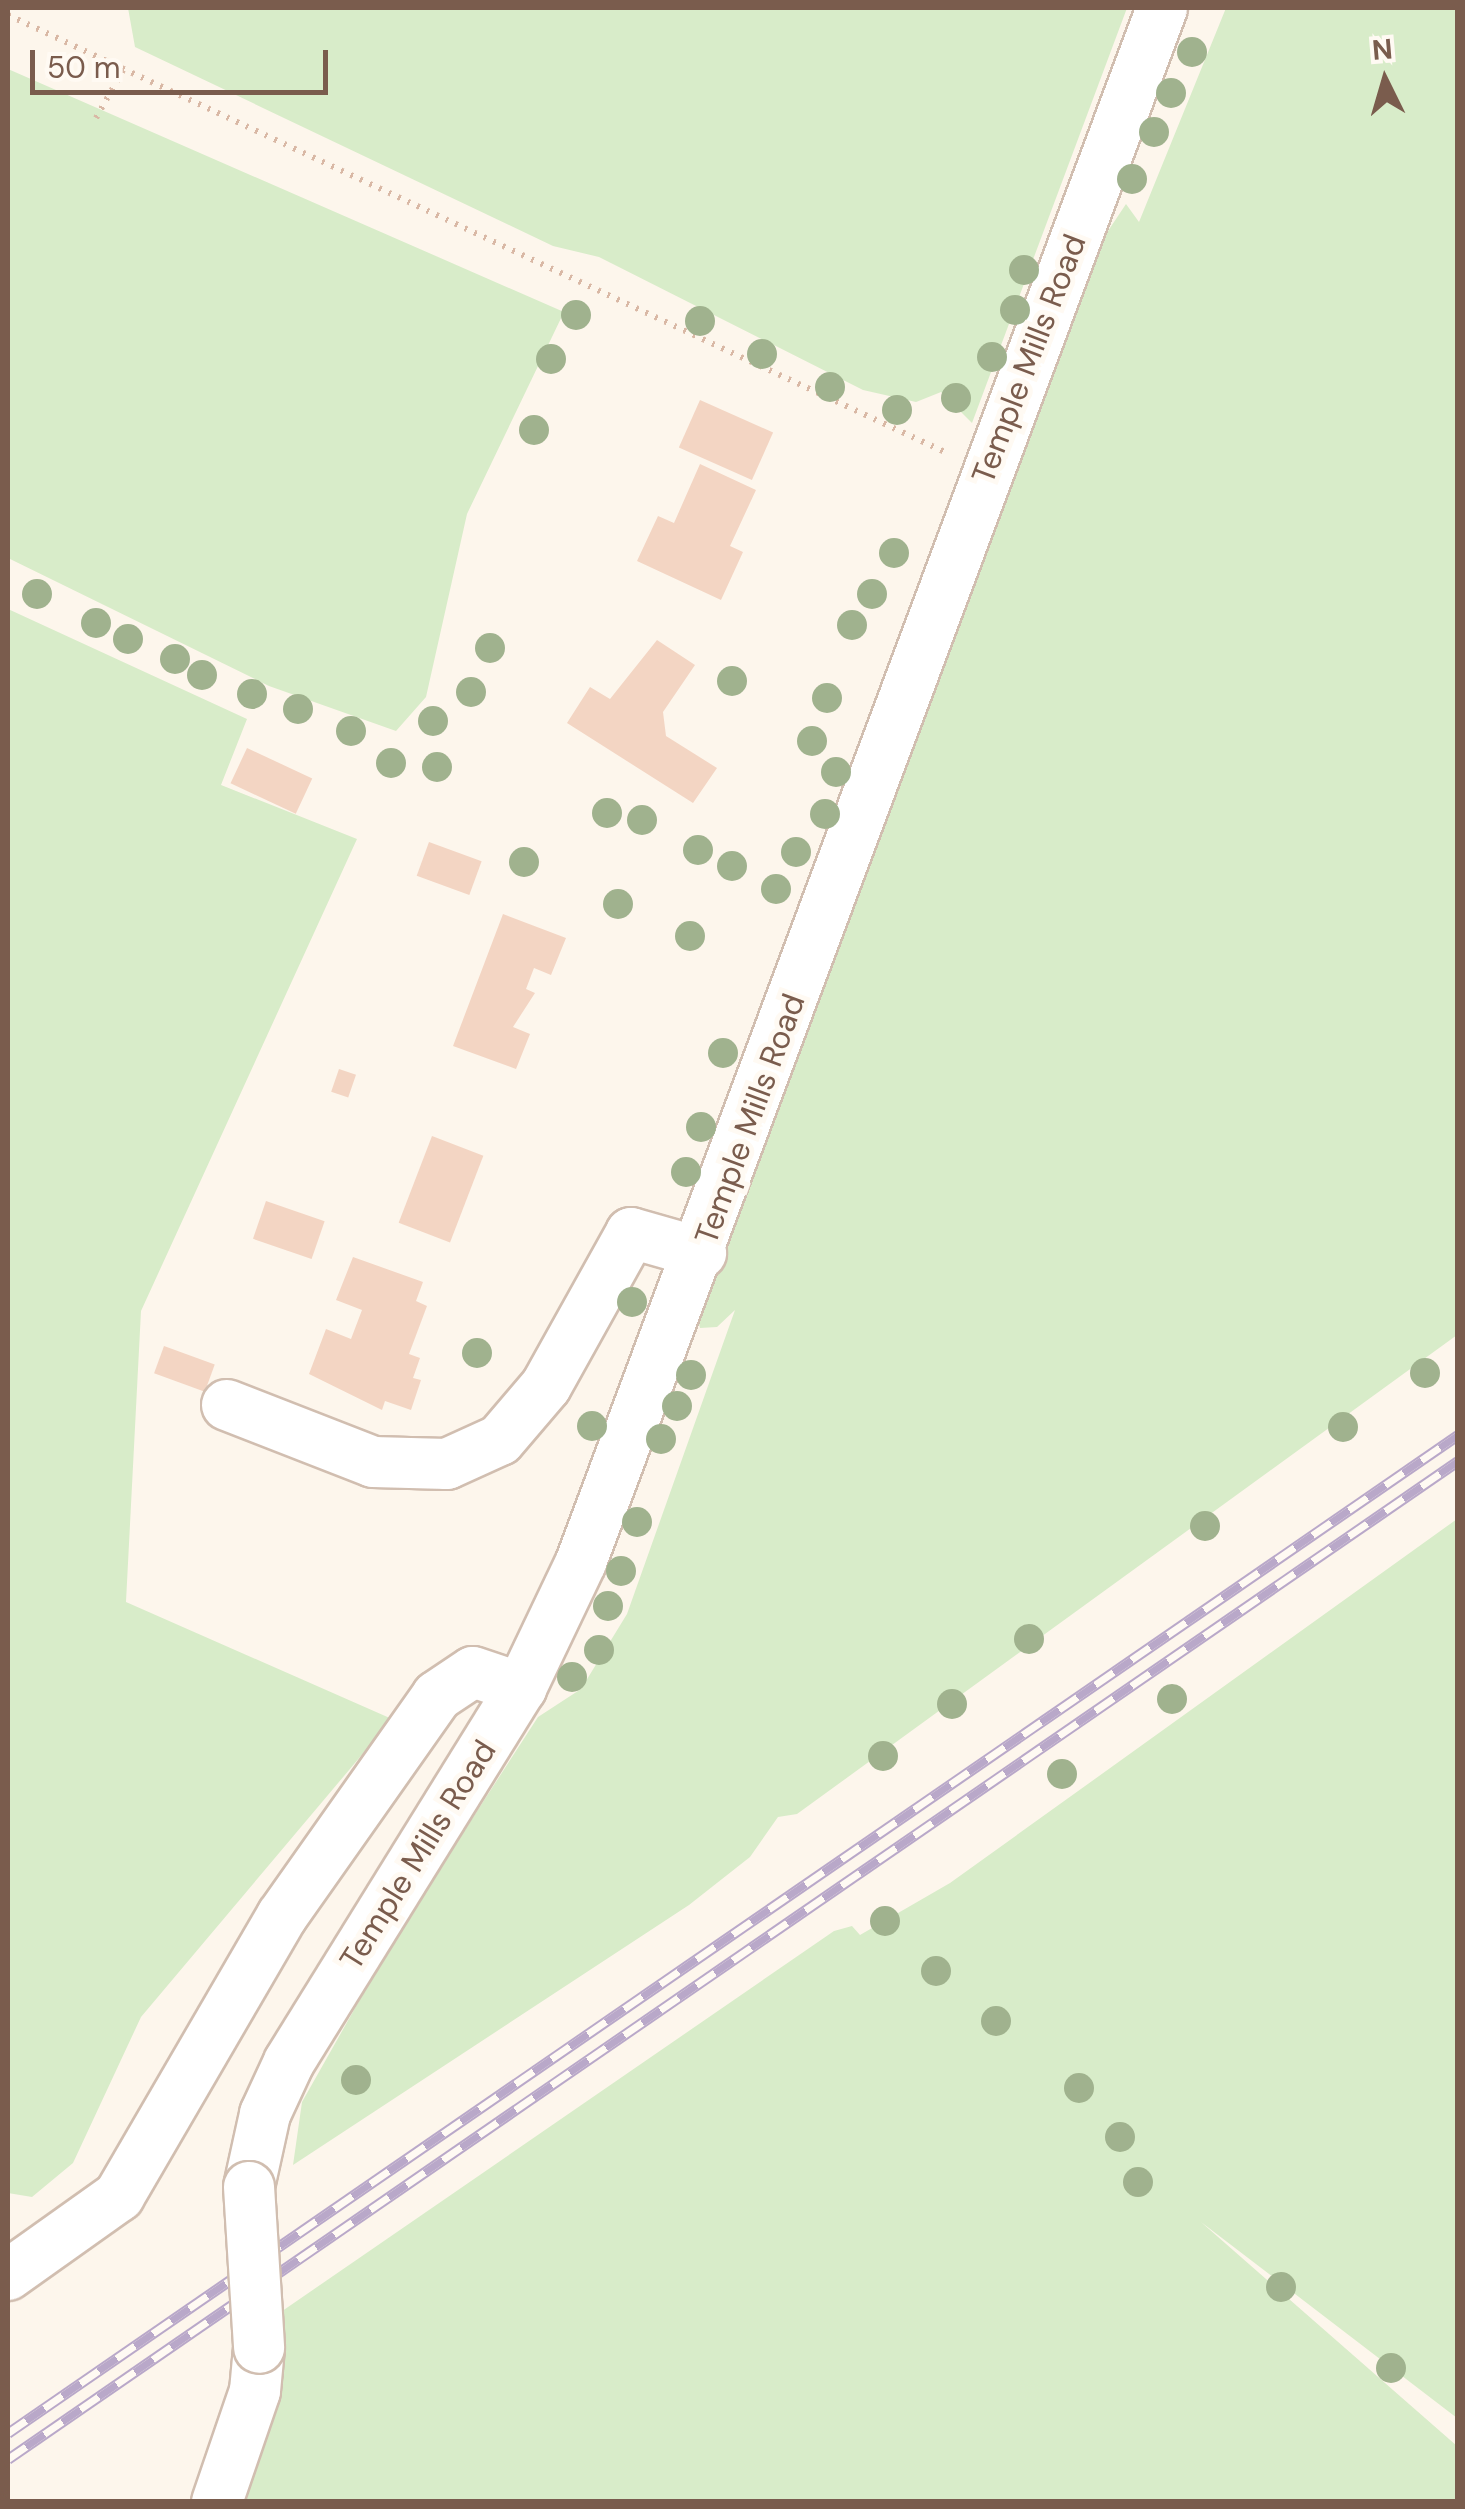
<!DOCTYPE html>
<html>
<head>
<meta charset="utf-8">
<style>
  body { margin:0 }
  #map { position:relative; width:1465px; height:2509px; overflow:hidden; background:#fdf6ec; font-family:"DM Sans",sans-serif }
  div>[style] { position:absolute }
  .green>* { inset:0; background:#d8ecc9 }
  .building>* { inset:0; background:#f3d5c3; transform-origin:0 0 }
  .path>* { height:6px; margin-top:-3px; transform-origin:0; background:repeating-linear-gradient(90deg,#d9b8a5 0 2.5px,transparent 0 10.5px) }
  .roads { filter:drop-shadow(2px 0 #d1beb0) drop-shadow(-2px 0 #d1beb0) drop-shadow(0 2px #d1beb0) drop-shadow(0 -2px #d1beb0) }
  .minor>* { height:50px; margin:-25px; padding:0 25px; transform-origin:25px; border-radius:25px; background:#fff }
  .rail>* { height:11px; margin-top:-5.5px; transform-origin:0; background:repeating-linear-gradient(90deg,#fffaf3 0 22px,#b9a8c9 0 44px); box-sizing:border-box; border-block:2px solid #b9a8c9 }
  .bridges { filter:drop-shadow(2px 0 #d1beb0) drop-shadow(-2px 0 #d1beb0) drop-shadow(0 2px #d1beb0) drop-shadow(0 -2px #d1beb0) }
  .minor-bridge>* { height:50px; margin:-25px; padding:0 25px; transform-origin:25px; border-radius:25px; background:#fff }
  .trees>* { width:30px; height:30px; margin:-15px; border-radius:50%; background:#a0b28e }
  span { translate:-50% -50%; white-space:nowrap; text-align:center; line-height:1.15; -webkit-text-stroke:10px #fffaf3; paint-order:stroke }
  .street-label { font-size:32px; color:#7a5c4d }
  .frame { position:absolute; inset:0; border:10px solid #7a5c4d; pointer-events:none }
  .north { position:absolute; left:1335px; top:30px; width:100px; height:100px; -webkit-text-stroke:8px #fffaf3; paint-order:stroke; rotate:355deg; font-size:28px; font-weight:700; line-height:40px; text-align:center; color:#7a5c4d }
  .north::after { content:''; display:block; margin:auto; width:35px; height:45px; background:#7a5c4d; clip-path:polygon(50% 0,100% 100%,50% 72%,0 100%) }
  .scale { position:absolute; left:30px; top:50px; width:298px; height:45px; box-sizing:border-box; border:5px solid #7a5c4d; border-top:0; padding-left:12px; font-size:30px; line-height:35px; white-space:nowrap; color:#7a5c4d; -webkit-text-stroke:8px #fffaf3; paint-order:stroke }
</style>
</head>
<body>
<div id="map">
  <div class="green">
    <i style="clip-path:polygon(128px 8px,1127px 8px,972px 423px,941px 392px,916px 402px,863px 390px,599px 257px,553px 246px,135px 47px)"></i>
    <i style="clip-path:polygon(1226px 8px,1457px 8px,1457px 1335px,797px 1814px,778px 1817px,750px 1857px,689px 1905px,293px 2165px,302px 2102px,393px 1941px,538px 1717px,581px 1689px,627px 1614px,735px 1310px,717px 1327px,700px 1328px,696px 1311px,1100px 243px,1126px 204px,1139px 222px)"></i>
    <i style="clip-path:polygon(8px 69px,564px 312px,467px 514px,426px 697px,396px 731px,269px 686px,8px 558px)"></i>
    <i style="clip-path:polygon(8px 609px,247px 719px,221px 785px,357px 839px,141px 1311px,126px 1602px,392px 1719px,141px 2017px,73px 2163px,32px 2197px,8px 2193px)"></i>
    <i style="clip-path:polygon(1457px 1519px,1457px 2418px,1201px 2222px,1457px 2446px,1457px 2501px,245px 2502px,275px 2316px,834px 1931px,852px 1926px,860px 1935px,950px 1883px)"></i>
  </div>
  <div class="building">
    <i style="left:700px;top:400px;width:80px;height:52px;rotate:24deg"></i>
    <i style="clip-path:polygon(700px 464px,756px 490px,730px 546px,743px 552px,721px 600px,637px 561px,658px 516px,674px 523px)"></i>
    <i style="clip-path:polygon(657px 640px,695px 665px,663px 712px,666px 736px,717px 768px,693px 803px,567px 723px,590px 687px,610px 699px)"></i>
    <i style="left:247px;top:748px;width:72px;height:39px;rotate:25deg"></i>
    <i style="left:429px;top:842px;width:56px;height:36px;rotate:20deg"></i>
    <i style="clip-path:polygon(503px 914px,566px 938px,551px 975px,534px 968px,526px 989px,535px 993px,513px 1027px,530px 1034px,516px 1069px,453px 1046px)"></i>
    <i style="left:339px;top:1069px;width:18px;height:24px;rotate:19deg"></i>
    <i style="left:432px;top:1136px;width:55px;height:93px;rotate:21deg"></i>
    <i style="left:266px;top:1201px;width:62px;height:40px;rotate:19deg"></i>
    <i style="clip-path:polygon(353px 1257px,423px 1282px,416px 1301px,427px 1306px,409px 1354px,420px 1358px,413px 1378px,421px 1380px,411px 1410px,385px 1401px,382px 1410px,309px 1374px,326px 1329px,351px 1339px,362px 1310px,336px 1300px)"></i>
    <i style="left:164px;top:1346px;width:54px;height:29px;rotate:20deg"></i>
  </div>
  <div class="path">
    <i style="left:8px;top:15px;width:1038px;rotate:25.01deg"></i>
    <i style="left:96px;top:118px;width:55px;rotate:-60.6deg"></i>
  </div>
  <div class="roads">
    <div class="minor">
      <i style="left:227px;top:1405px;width:157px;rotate:21.3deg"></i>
      <i style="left:373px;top:1462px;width:74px;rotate:1.5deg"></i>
      <i style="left:447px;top:1464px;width:58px;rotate:-24.4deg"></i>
      <i style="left:500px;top:1440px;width:71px;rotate:-49.6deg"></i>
      <i style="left:546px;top:1386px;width:175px;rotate:-60.9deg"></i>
      <i style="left:631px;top:1233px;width:73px;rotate:15.9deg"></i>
      <i style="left:249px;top:2187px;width:75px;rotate:-77.6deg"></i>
      <i style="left:265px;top:2114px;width:57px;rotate:-65.2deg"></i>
      <i style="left:289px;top:2062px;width:440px;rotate:-58.2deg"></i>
      <i style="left:521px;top:1688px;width:140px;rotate:-64.5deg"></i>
      <i style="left:581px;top:1562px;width:1659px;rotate:-69.5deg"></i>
      <i style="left:8px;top:2275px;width:136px;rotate:-35.4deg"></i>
      <i style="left:119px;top:2196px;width:324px;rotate:-59.8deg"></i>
      <i style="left:282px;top:1916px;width:269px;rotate:-54.8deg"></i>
      <i style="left:437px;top:1696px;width:43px;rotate:-33.7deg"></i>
      <i style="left:473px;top:1672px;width:51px;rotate:18.4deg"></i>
      <i style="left:217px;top:2502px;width:117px;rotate:-71.1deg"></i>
      <i style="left:255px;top:2391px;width:43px;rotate:-84.7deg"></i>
    </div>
  </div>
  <div class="rail">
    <i style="left:8px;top:2433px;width:1760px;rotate:-34.54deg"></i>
    <i style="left:8px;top:2459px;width:1760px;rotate:-34.54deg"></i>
  </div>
  <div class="bridges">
    <div class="minor-bridge">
      <i style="left:249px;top:2187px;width:161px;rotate:86.4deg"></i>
    </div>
  </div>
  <div class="trees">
    <i style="left:1192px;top:52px"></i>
    <i style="left:1171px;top:93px"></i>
    <i style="left:1154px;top:132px"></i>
    <i style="left:1132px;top:179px"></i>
    <i style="left:1024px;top:270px"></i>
    <i style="left:1015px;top:310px"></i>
    <i style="left:576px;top:315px"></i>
    <i style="left:700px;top:321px"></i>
    <i style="left:762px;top:354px"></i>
    <i style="left:992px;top:357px"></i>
    <i style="left:551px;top:359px"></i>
    <i style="left:830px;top:387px"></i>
    <i style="left:956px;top:398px"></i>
    <i style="left:897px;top:410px"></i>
    <i style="left:534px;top:430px"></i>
    <i style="left:894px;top:553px"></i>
    <i style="left:37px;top:594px"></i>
    <i style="left:872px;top:594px"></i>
    <i style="left:96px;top:623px"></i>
    <i style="left:852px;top:625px"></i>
    <i style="left:128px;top:639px"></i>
    <i style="left:490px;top:648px"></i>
    <i style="left:175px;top:659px"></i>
    <i style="left:202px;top:675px"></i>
    <i style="left:732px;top:681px"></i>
    <i style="left:471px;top:692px"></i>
    <i style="left:252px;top:694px"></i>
    <i style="left:827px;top:698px"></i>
    <i style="left:298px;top:709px"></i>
    <i style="left:433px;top:721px"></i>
    <i style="left:351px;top:731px"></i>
    <i style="left:812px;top:741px"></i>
    <i style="left:391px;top:763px"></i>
    <i style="left:437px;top:767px"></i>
    <i style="left:836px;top:772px"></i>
    <i style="left:607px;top:813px"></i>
    <i style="left:825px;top:814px"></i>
    <i style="left:642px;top:820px"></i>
    <i style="left:698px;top:850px"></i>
    <i style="left:796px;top:852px"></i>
    <i style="left:524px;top:862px"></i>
    <i style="left:732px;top:866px"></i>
    <i style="left:776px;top:889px"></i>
    <i style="left:618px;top:904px"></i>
    <i style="left:690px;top:936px"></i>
    <i style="left:723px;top:1053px"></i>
    <i style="left:701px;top:1127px"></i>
    <i style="left:686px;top:1172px"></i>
    <i style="left:632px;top:1302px"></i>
    <i style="left:477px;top:1353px"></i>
    <i style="left:1425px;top:1373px"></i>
    <i style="left:691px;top:1375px"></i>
    <i style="left:677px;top:1406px"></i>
    <i style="left:592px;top:1426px"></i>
    <i style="left:1343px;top:1427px"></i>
    <i style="left:661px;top:1439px"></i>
    <i style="left:637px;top:1522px"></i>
    <i style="left:1205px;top:1526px"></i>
    <i style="left:621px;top:1571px"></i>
    <i style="left:608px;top:1606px"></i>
    <i style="left:1029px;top:1639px"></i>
    <i style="left:599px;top:1650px"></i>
    <i style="left:572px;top:1677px"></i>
    <i style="left:1172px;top:1699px"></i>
    <i style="left:952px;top:1704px"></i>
    <i style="left:883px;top:1756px"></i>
    <i style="left:1062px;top:1774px"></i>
    <i style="left:885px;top:1921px"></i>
    <i style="left:936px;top:1971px"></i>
    <i style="left:996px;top:2021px"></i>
    <i style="left:356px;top:2080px"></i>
    <i style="left:1079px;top:2088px"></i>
    <i style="left:1120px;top:2137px"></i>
    <i style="left:1138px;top:2182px"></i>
    <i style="left:1281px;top:2287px"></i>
    <i style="left:1391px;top:2368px"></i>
  </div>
  <div class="street-label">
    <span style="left:1029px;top:359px;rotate:-69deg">Temple Mills Road</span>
    <span style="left:750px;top:1119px;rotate:-70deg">Temple Mills Road</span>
    <span style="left:418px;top:1855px;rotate:-58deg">Temple Mills Road</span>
  </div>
  <div class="frame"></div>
  <div class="north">N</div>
  <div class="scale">50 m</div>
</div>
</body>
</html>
